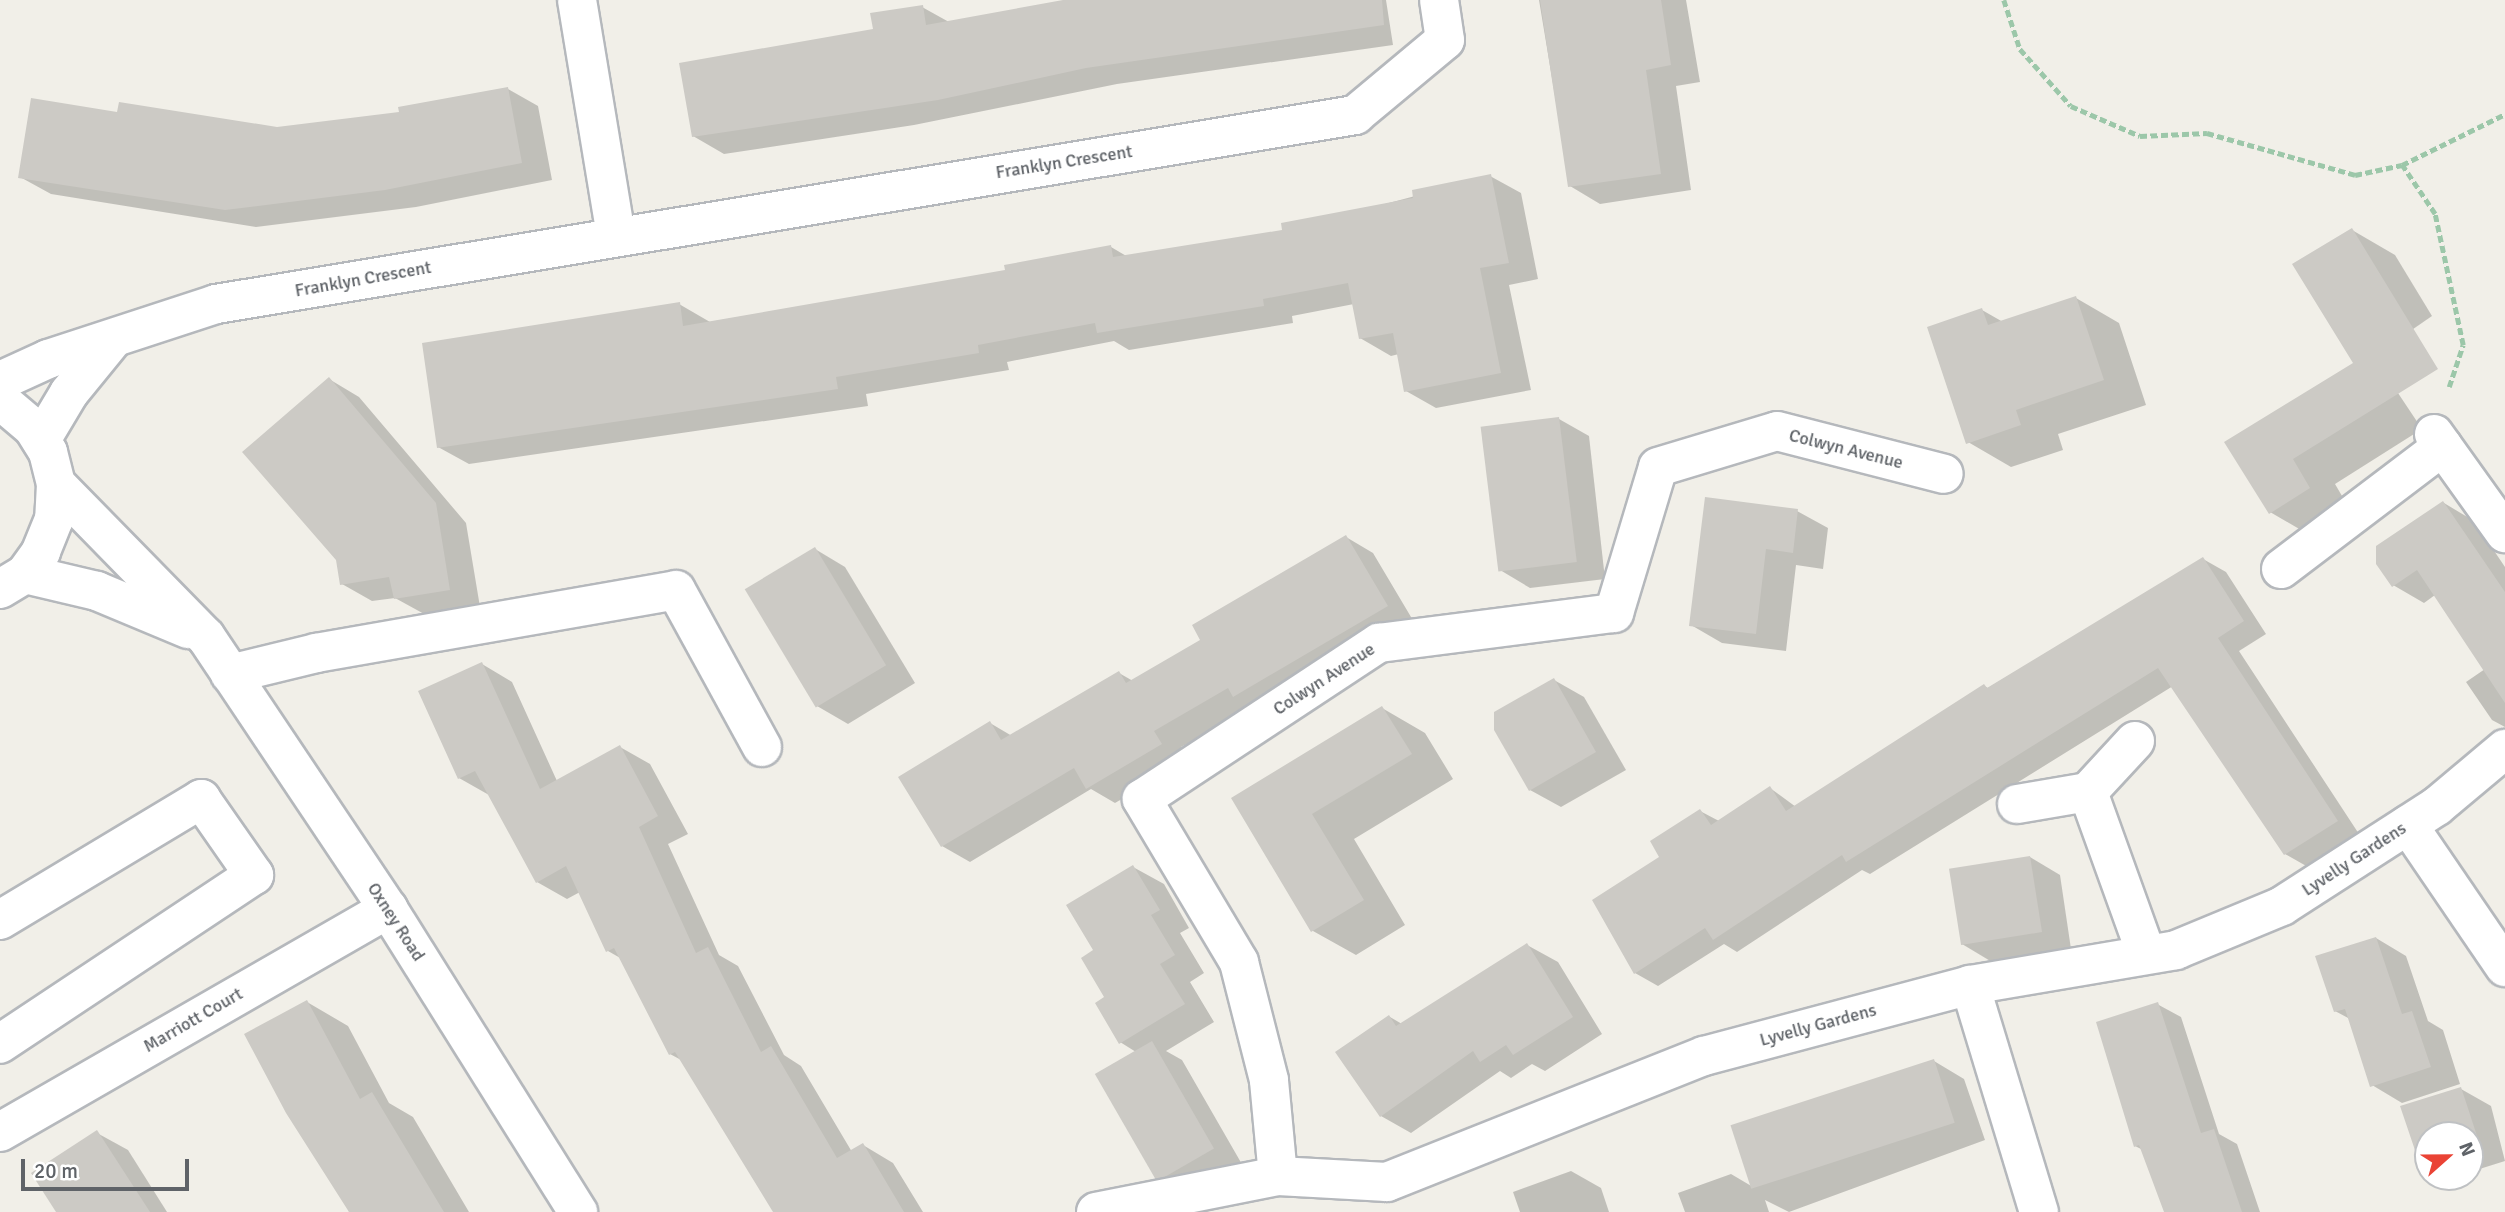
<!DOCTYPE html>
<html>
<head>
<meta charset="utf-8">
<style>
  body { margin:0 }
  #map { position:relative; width:2505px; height:1212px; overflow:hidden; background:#f1efe8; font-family:Signika,sans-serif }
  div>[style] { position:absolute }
  .shadow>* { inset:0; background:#0003 }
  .building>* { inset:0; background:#cccac5; transform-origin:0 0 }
  .path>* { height:4.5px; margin-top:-2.25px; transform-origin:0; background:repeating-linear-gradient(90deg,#9cc7a9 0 7px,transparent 0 10.5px) }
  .roads { filter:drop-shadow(2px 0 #b5b8bc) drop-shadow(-2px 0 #b5b8bc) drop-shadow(0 2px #b5b8bc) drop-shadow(0 -2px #b5b8bc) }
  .minor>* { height:38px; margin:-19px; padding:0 19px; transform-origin:19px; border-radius:19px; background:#fff }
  span { translate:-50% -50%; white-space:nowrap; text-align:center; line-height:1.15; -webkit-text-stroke:7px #fff; paint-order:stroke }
  .street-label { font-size:18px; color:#5f6368 }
  .north { position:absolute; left:2414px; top:1121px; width:70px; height:70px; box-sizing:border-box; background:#fff; border:2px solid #bfc1c3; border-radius:50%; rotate:69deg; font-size:19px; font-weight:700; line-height:28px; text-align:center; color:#5f6368 }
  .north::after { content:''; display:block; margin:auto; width:24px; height:32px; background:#ea4335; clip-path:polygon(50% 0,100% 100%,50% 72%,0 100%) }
  .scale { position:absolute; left:21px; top:1159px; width:168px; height:32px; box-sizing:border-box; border:4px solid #5f6368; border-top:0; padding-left:9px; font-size:21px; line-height:24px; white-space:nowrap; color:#5f6368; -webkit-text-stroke:5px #fff; paint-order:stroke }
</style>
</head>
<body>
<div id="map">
  <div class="shadow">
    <i style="clip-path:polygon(1074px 0,1386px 0,1393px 45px,1117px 84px,914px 125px,724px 154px,693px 136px,922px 7px,949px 22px)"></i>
    <i style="clip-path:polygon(1539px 0,1686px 0,1700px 82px,1676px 86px,1691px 190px,1600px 204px,1570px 186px)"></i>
    <i style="clip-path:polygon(508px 89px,538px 106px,552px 180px,416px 207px,256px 227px,51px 194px,20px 177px,119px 114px,277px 129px,401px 114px)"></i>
    <i style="clip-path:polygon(1490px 176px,1521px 193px,1538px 279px,1509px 285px,1531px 390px,1436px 408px,1406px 391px,1399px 354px,1391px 356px,1360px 338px,1354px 304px,1292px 316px,1293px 323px,1129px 350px,1114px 341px,1007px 362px,1009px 370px,866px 394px,868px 406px,469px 464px,438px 447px,679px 304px,710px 322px,1007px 271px,1111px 247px,1128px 257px,1284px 231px)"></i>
    <i style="clip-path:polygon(2352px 230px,2395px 255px,2432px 316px,2377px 354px)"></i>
    <i style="clip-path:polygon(2076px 298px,2119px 323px,2146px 405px,2058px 434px,2063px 450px,2011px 467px,1968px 442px,1982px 310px,2003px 322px)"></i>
    <i style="clip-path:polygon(329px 379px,359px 397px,466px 523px,480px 607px,426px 615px,395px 598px,372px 601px,342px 584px)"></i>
    <i style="clip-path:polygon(2396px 390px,2422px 429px,2335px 484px,2352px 513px,2313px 537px,2270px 512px,2227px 443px)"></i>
    <i style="clip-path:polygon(1559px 419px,1589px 436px,1605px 579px,1530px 588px,1500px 570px)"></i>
    <i style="clip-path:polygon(2444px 503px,2474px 521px,2505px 567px,2505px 727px,2492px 720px,2466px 682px,2485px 669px,2435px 595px,2424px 603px,2393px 585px)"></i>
    <i style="clip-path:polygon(1797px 511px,1828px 528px,1823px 569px,1796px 565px,1786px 651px,1722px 643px,1691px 625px)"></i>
    <i style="clip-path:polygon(1346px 537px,1373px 553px,1414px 622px,1181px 747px,1189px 760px,1115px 803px,1091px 789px,970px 862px,942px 846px,900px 777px,990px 723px,1012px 736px,1119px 673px,1133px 681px,1202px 641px)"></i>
    <i style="clip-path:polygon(815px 549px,845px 567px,915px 683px,848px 724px,817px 706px)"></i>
    <i style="clip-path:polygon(2203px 559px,2226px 572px,2266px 634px,2239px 651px,2359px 834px,2308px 867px,2285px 854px,2173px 686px,1870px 874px,1862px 870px,1737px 952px,1724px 944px,1658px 986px,1635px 973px,1594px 901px,1662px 857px,1700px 811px,1719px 821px,1770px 788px,1796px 807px,1984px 686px,1988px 688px)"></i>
    <i style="clip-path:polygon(482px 664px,512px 682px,557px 781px,620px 747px,650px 764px,688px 834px,668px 844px,719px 955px,738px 966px,784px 1055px,801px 1066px,852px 1152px,863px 1145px,893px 1163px,923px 1212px,774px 1212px,683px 1061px,670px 1054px,622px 959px,608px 951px,580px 892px,567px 899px,537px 882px,489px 795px,459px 778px)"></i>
    <i style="clip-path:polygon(1554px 680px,1584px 697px,1626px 770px,1561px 807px,1530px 790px)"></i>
    <i style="clip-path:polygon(1382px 708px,1425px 733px,1453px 779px,1354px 839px,1405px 925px,1356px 955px,1313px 931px,1233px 798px)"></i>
    <i style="clip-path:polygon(2030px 857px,2060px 875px,2071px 949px,1992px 962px,1962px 944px)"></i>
    <i style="clip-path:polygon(1133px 867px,1164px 884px,1189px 928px,1180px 933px,1204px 973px,1190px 982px,1214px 1022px,1166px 1051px,1182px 1060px,1243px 1166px,1189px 1194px,1159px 1176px,1136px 1052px,1120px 1042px,1095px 950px)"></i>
    <i style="clip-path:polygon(2376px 938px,2406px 956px,2428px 1021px,2443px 1030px,2460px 1084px,2402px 1103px,2372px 1085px,2350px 1019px,2335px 1011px)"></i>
    <i style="clip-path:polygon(1527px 945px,1558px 962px,1602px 1034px,1545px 1071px,1532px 1064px,1511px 1078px,1500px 1071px,1411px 1133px,1381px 1116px,1390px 1017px,1402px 1024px)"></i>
    <i style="clip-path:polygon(307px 1002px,348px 1026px,389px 1103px,413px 1117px,469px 1212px,349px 1212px)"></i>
    <i style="clip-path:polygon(2157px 1004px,2181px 1017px,2219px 1134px,2237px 1144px,2260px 1212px,2165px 1212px,2143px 1150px,2135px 1146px)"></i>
    <i style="clip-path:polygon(1934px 1061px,1964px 1079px,1985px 1140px,1789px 1212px,1765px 1200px,1769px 1212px,1685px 1212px,1678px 1193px,1731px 1174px,1753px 1187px)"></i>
    <i style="clip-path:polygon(2461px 1089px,2491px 1106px,2505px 1161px,2470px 1172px,2470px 1135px,2428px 1135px,2428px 1166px,2420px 1161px,2402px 1107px)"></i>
    <i style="clip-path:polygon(97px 1133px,128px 1150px,167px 1212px,58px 1212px)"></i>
    <i style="clip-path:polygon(1571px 1171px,1601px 1188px,1609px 1212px,1520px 1212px,1513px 1192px)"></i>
  </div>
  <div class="building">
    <i style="clip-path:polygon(1063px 0,1382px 0,1384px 25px,1086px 68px,938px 100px,692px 137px,679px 63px,873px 29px,870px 13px,923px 5px,926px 25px)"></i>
    <i style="clip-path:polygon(1540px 0,1661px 0,1671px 65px,1646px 70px,1661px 174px,1568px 187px)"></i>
    <i style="clip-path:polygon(508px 87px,522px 163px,385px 190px,225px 210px,18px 178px,31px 98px,117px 112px,119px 102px,277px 127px,399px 112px,398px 107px)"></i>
    <i style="clip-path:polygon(1491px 174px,1509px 263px,1480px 268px,1501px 373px,1404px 392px,1393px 333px,1359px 339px,1348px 283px,1263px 299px,1264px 306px,1097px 333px,1095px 323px,978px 345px,979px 353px,836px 377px,838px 389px,437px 448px,422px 343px,680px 302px,683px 326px,1005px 270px,1004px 265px,1111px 245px,1113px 257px,1282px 230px,1281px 223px,1413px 198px,1412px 190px)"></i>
    <i style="clip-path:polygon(2352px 228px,2438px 369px,2293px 459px,2310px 488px,2269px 514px,2224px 442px,2353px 363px,2292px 264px)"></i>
    <i style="clip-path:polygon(2076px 296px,2104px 380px,2016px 410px,2021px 425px,1966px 444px,1927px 327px,1982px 308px,1988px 325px)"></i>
    <i style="clip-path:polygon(329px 377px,436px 503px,450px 590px,394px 599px,389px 577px,340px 585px,336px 560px,242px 452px)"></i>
    <i style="left:1559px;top:417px;width:146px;height:79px;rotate:83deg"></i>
    <i style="clip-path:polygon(1705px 497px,1798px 509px,1793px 553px,1766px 549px,1756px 634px,1689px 626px)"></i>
    <i style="clip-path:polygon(2443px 501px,2505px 592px,2505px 703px,2417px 570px,2392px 587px,2376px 564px,2376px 546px)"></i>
    <i style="clip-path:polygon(1346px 535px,1388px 606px,1233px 697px,1228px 688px,1154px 731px,1162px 744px,1086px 789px,1074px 768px,941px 847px,898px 777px,990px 721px,1001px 740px,1119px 671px,1126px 683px,1200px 640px,1192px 625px)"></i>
    <i style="left:815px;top:547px;width:138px;height:82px;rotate:59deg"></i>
    <i style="clip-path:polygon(2203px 557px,2244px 621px,2218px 638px,2338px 821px,2284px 855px,2158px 668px,1846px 862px,1842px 855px,1713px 940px,1705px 928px,1634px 974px,1592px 900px,1659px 857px,1650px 841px,1700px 809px,1711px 825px,1770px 786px,1786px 811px,1984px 684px,1987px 688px)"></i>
    <i style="clip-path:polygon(482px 662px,540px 789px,620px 745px,658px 816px,639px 827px,696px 953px,708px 947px,761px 1052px,771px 1046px,837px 1158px,863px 1143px,904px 1212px,773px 1212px,675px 1052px,669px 1055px,614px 948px,606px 952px,566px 866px,536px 883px,475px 771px,458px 779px,418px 691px)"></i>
    <i style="clip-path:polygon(1554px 678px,1596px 752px,1529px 791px,1494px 730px,1494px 712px)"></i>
    <i style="clip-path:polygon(1382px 706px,1412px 754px,1312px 814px,1364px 900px,1311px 932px,1231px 798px)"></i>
    <i style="left:2030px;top:856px;width:77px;height:82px;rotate:81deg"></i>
    <i style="clip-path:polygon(1133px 865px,1160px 910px,1151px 915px,1175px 955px,1160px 964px,1185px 1004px,1119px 1044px,1095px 1003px,1104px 997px,1081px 958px,1093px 950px,1066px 905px)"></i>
    <i style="clip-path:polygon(2376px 937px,2402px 1014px,2412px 1011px,2431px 1067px,2370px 1087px,2345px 1009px,2334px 1012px,2315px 956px)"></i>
    <i style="clip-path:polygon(1527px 943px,1573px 1017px,1513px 1055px,1506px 1045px,1480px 1062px,1473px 1051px,1380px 1117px,1335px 1052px,1389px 1015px,1396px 1026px)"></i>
    <i style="clip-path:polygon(307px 1000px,360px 1099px,372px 1092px,444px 1212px,349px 1212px,286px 1113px,244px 1034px)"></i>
    <i style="clip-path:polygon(2158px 1002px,2201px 1133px,2214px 1129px,2242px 1212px,2164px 1212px,2139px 1145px,2134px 1147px,2096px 1022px)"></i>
    <i style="left:1152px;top:1041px;width:124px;height:66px;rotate:60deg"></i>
    <i style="left:1934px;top:1059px;width:67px;height:214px;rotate:72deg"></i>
    <i style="clip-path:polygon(2461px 1087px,2479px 1142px,2470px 1145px,2470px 1135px,2428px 1135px,2428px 1159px,2419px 1162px,2400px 1106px)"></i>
    <i style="clip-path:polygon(97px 1130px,150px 1212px,56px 1212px,31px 1173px)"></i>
  </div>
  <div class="path">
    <i style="left:2004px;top:0;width:52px;rotate:71.9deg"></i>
    <i style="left:2020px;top:49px;width:76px;rotate:48.2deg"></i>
    <i style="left:2071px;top:106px;width:75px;rotate:23.5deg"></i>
    <i style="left:2140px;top:136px;width:67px;rotate:-2.6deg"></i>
    <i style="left:2207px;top:133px;width:154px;rotate:15.8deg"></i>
    <i style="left:2355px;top:175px;width:48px;rotate:-12deg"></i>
    <i style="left:2449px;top:387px;width:44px;rotate:-71.6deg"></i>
    <i style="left:2463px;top:345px;width:134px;rotate:-102.1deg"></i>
    <i style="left:2435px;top:214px;width:59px;rotate:-124deg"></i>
    <i style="left:2402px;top:165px;width:115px;rotate:-26.3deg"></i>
  </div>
  <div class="roads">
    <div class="minor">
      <i style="left:577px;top:0;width:238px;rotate:80.6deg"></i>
      <i style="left:0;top:381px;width:53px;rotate:-24.6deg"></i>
      <i style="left:48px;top:359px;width:177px;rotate:-18.1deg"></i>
      <i style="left:216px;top:304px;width:1155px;rotate:-9.42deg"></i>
      <i style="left:1355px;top:115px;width:117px;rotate:-39.8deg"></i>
      <i style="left:1445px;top:40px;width:40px;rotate:-98.5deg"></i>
      <i style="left:0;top:400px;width:43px;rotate:40.3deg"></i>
      <i style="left:33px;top:428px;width:28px;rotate:58deg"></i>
      <i style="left:48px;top:452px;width:33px;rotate:76deg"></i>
      <i style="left:56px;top:484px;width:35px;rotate:93deg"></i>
      <i style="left:54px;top:519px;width:35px;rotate:112deg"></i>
      <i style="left:41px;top:552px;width:27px;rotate:126deg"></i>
      <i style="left:25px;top:574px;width:29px;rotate:149deg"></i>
      <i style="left:2434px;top:434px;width:122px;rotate:54.4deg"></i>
      <i style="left:41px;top:440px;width:55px;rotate:-59.2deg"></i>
      <i style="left:69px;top:393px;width:70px;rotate:-50.8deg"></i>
      <i style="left:56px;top:484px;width:214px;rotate:45.6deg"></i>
      <i style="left:206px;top:637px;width:327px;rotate:56.2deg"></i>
      <i style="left:388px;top:909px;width:358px;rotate:57.9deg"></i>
      <i style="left:2281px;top:569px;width:203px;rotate:-37.2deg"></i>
      <i style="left:25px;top:574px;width:74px;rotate:13.3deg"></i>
      <i style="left:97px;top:591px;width:99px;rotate:22.7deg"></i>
      <i style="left:230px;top:674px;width:89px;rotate:-13.7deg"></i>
      <i style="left:316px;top:653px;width:365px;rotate:-9.9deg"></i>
      <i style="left:676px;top:590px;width:179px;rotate:61.3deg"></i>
      <i style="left:2135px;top:741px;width:69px;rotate:132.7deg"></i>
      <i style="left:2088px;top:792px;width:171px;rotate:70.2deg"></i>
      <i style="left:2017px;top:804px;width:72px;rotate:-9.6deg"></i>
      <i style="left:2408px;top:825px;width:172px;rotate:55.7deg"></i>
      <i style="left:0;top:920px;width:235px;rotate:-31deg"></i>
      <i style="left:201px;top:799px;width:93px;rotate:55.1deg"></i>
      <i style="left:254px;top:875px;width:305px;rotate:146.4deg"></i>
      <i style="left:1970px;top:985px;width:237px;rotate:73.1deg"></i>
      <i style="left:0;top:1132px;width:448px;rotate:-29.9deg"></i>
      <i style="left:1278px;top:1176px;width:96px;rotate:-95.4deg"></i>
      <i style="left:1269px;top:1080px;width:122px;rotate:-104.3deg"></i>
      <i style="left:1239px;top:962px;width:190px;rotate:-120.8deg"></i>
      <i style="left:1142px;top:799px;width:284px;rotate:-33.4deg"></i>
      <i style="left:1379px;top:643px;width:237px;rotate:-7.3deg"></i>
      <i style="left:1614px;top:613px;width:152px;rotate:-73.2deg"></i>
      <i style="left:1658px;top:467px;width:124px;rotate:-16.8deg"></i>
      <i style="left:1777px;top:431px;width:172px;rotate:14.4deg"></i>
      <i style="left:1096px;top:1212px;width:186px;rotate:-11.2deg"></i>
      <i style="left:1278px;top:1176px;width:109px;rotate:3.2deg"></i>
      <i style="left:1387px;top:1182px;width:341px;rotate:-21.7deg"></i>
      <i style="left:1704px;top:1056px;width:275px;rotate:-14.9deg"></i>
      <i style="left:1970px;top:985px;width:209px;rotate:-9.6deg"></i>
      <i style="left:2176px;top:950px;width:115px;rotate:-22.5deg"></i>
      <i style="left:2282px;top:906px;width:184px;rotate:-32.8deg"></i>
      <i style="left:2437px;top:806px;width:89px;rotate:-40deg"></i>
    </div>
  </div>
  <div class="street-label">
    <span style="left:1064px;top:162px;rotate:-9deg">Franklyn Crescent</span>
    <span style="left:363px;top:279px;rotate:-10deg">Franklyn Crescent</span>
    <span style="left:1846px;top:449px;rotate:14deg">Colwyn Avenue</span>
    <span style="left:1324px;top:679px;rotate:-33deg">Colwyn Avenue</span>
    <span style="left:2354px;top:859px;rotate:-33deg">Lyvelly Gardens</span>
    <span style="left:396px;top:922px;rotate:57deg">Oxney Road</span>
    <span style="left:193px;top:1020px;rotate:-30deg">Marriott Court</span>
    <span style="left:1818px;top:1025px;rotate:-15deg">Lyvelly Gardens</span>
  </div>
  <div class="north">N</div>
  <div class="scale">20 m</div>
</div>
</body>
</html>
